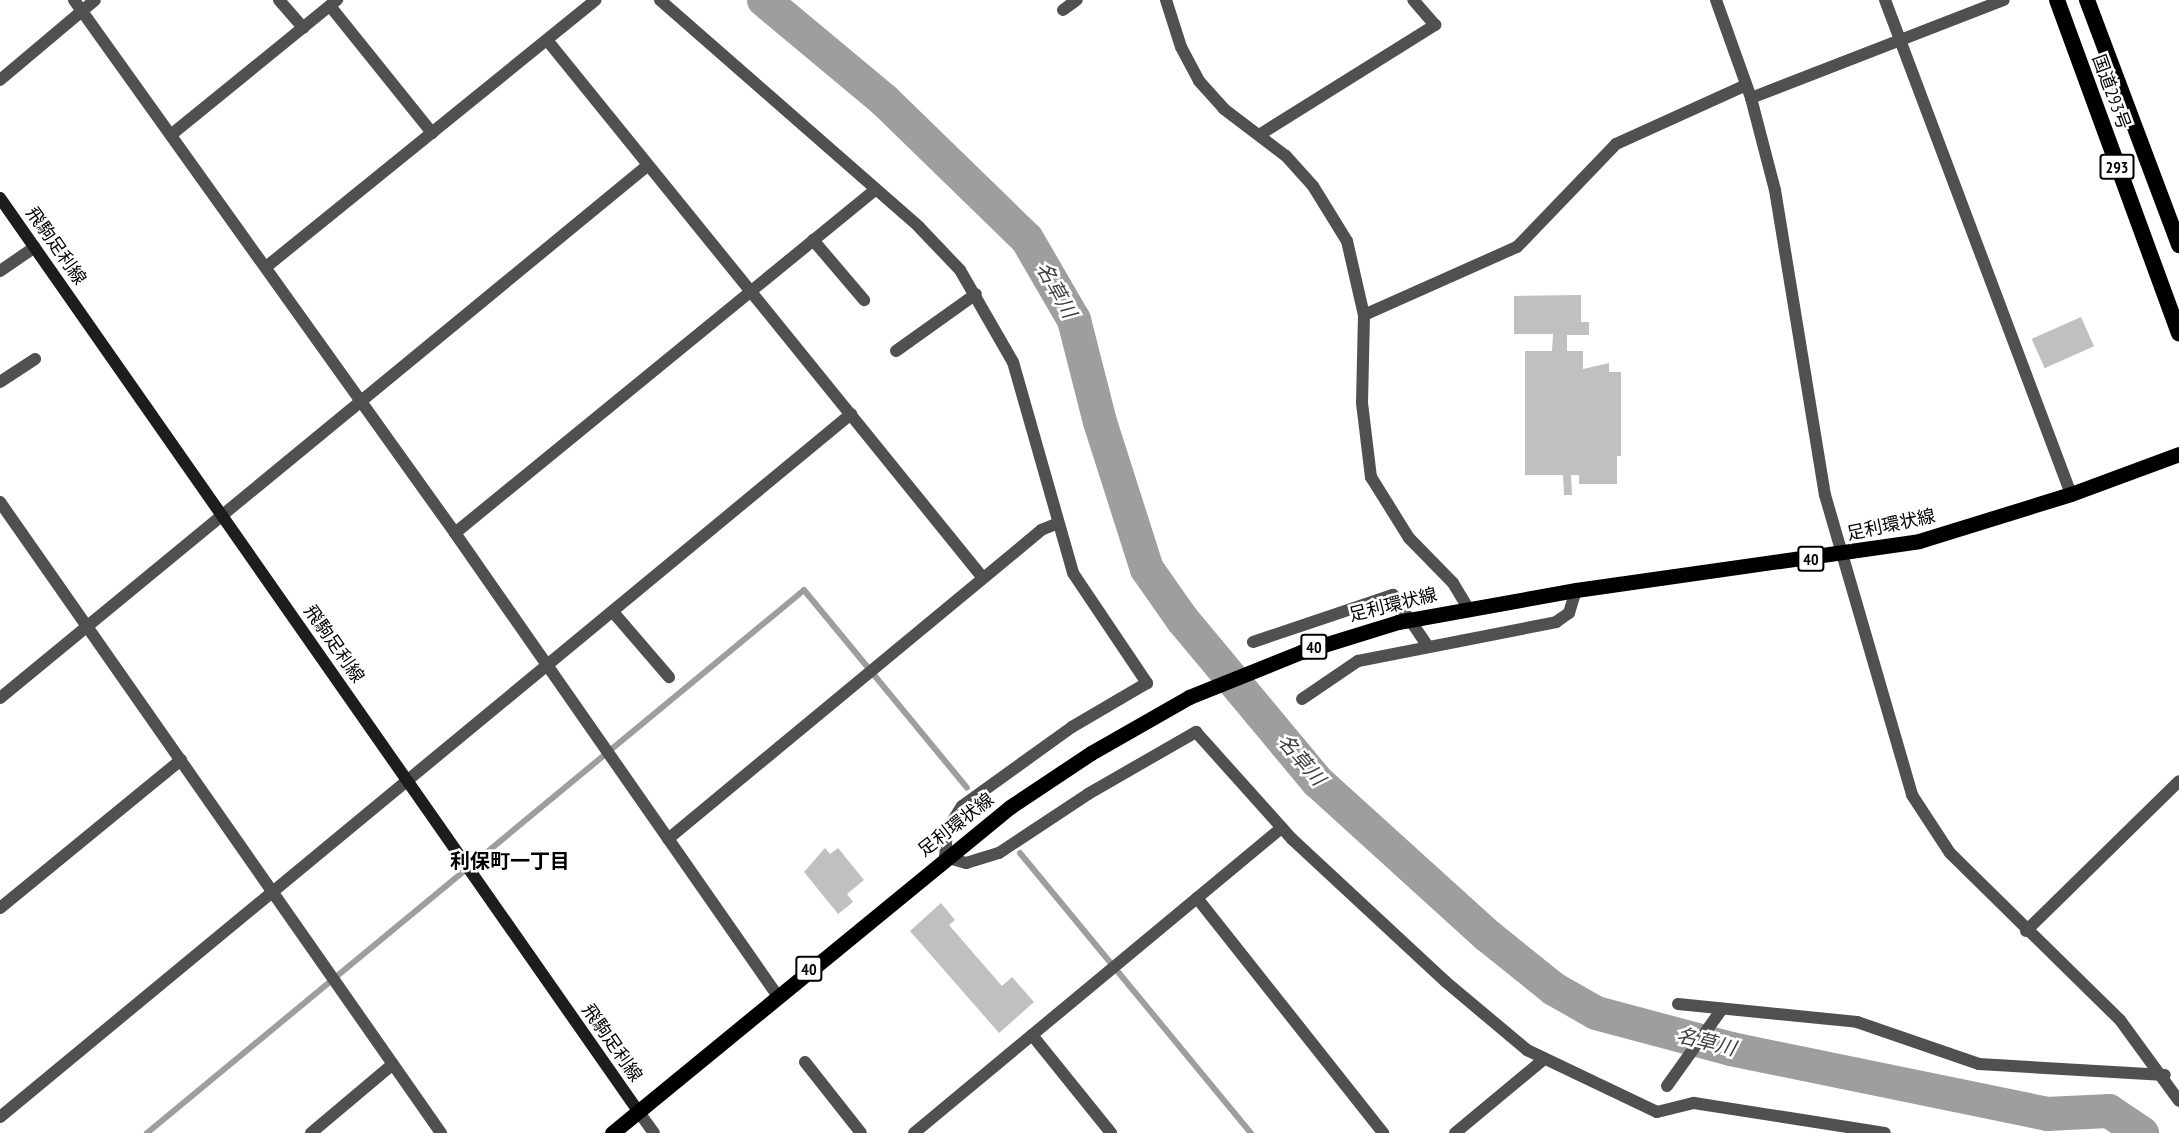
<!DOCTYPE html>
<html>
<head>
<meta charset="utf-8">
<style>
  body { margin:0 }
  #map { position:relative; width:2179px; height:1133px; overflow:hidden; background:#fff; font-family:"PT Sans Narrow","Noto Sans JP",sans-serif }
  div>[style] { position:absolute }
  .stream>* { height:6px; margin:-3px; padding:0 3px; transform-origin:3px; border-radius:3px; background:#9e9e9e }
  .river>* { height:34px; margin:-17px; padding:0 17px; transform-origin:17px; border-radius:17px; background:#9e9e9e }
  .building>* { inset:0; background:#c0c0c0; transform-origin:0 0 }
  .minor>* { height:12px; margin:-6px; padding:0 6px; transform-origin:6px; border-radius:6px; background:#505050 }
  .tertiary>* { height:12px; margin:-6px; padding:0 6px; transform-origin:6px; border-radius:6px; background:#505050 }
  .secondary>* { height:12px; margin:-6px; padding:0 6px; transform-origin:6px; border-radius:6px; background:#1d1d1d }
  .primary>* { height:15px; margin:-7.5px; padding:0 7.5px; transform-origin:7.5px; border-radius:7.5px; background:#000 }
  .trunk>* { height:16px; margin:-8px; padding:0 8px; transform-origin:8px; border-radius:8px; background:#000 }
  span { translate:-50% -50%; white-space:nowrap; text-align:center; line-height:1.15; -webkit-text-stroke:5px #fff; paint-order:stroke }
  .shield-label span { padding:2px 4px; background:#fff; border:2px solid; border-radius:4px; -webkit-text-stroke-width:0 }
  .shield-label { font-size:16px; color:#000; font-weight:700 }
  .street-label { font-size:18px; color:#000 }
  .water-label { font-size:20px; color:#3f3f3f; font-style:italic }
  .neighbourhood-label { font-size:20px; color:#000; font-weight:700 }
</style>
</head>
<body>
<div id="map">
  <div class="stream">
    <i style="left:1020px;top:853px;width:363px;rotate:50.5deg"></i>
    <i style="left:147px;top:1133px;width:852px;rotate:-39.57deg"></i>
    <i style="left:804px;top:590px;width:256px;rotate:50.5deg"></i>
  </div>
  <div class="river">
    <i style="left:764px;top:0;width:156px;rotate:39.8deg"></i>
    <i style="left:884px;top:100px;width:199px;rotate:44.2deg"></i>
    <i style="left:1027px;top:239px;width:94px;rotate:59.9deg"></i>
    <i style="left:1074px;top:320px;width:105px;rotate:75.7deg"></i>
    <i style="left:1100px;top:422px;width:154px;rotate:72.3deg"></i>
    <i style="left:1147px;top:569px;width:61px;rotate:55deg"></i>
    <i style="left:1182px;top:619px;width:212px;rotate:50.2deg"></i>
    <i style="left:1318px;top:782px;width:229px;rotate:42.2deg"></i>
    <i style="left:1488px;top:936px;width:85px;rotate:38.8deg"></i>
    <i style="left:1554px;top:989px;width:48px;rotate:29.7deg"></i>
    <i style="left:1596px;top:1013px;width:140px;rotate:14.9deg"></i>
    <i style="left:1731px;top:1049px;width:323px;rotate:11.6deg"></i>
    <i style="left:2047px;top:1114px;width:62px;rotate:-2.8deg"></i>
    <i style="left:2109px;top:1111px;width:40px;rotate:34deg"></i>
  </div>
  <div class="building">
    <i style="clip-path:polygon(1581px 295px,1581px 322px,1589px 322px,1589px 335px,1567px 335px,1567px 351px,1583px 351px,1583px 369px,1609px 363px,1609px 372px,1621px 372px,1621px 456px,1617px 456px,1617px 484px,1579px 484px,1579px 475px,1571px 475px,1572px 495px,1564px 495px,1563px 475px,1525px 475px,1525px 351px,1552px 351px,1553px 334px,1514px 334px,1514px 296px)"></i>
    <i style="left:2081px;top:317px;width:32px;height:54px;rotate:66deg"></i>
    <i style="clip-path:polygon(825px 848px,830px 854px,838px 848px,864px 880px,847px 894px,853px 902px,838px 914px,804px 872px)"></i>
    <i style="clip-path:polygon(941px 903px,955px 920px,949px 925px,1002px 986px,1012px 977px,1034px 1002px,999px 1033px,910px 931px)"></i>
  </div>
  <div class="minor">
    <i style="left:74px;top:0;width:655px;rotate:54.44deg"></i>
    <i style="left:455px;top:533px;width:563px;rotate:55.12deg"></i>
    <i style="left:279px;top:0;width:37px;rotate:49deg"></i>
    <i style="left:660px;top:0;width:344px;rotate:41.2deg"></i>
    <i style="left:919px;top:227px;width:59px;rotate:46.4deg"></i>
    <i style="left:960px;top:270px;width:106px;rotate:60.1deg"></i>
    <i style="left:1013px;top:362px;width:219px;rotate:74.1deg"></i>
    <i style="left:1073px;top:573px;width:133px;rotate:56.1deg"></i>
    <i style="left:1147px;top:683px;width:87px;rotate:149.6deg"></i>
    <i style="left:1072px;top:727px;width:135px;rotate:144.3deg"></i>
    <i style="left:962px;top:806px;width:28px;rotate:122deg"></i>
    <i style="left:947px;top:830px;width:27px;rotate:94deg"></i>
    <i style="left:945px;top:857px;width:22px;rotate:16deg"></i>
    <i style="left:966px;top:863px;width:34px;rotate:-17deg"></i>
    <i style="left:999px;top:853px;width:107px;rotate:-33.5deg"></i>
    <i style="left:1088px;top:794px;width:125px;rotate:-29.9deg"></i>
    <i style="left:1196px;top:732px;width:144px;rotate:48.1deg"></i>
    <i style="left:1292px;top:839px;width:210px;rotate:42.9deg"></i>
    <i style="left:1446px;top:982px;width:106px;rotate:40deg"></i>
    <i style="left:1527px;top:1050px;width:144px;rotate:25.5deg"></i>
    <i style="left:1657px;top:1112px;width:38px;rotate:-14deg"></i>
    <i style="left:1694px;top:1103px;width:193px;rotate:8.9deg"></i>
    <i style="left:1166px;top:0;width:49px;rotate:72.3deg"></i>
    <i style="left:1181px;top:47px;width:38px;rotate:62deg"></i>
    <i style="left:1199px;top:81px;width:38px;rotate:48deg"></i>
    <i style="left:1224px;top:109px;width:78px;rotate:37.2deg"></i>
    <i style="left:1286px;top:156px;width:40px;rotate:48deg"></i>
    <i style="left:1313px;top:186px;width:65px;rotate:58.3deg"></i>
    <i style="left:1347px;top:241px;width:76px;rotate:77.1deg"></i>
    <i style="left:1364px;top:315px;width:88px;rotate:91.3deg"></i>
    <i style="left:1362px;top:403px;width:75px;rotate:83.1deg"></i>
    <i style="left:1371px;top:477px;width:72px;rotate:58.1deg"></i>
    <i style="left:1409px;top:538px;width:63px;rotate:45.6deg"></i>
    <i style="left:1453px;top:583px;width:29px;rotate:59deg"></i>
    <i style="left:1885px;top:0;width:528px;rotate:69.37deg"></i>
    <i style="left:330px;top:6px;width:163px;rotate:51.2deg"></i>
    <i style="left:1063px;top:10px;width:17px;rotate:-36deg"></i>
    <i style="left:547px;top:40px;width:692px;rotate:50.98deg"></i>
    <i style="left:0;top:80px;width:124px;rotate:-40.1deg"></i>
    <i style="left:1751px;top:98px;width:271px;rotate:-21.2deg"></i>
    <i style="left:172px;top:134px;width:213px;rotate:-39.1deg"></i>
    <i style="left:1259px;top:135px;width:208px;rotate:-32deg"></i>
    <i style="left:1435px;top:25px;width:33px;rotate:-131deg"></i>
    <i style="left:813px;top:240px;width:79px;rotate:49.6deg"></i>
    <i style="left:266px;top:267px;width:424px;rotate:-39deg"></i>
    <i style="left:0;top:271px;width:42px;rotate:-34.4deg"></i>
    <i style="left:1364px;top:315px;width:167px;rotate:-24deg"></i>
    <i style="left:1517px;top:247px;width:143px;rotate:-46.1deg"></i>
    <i style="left:1616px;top:144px;width:143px;rotate:-24.4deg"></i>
    <i style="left:896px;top:351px;width:98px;rotate:-35.5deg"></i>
    <i style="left:0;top:382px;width:42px;rotate:-33.3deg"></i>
    <i style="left:0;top:502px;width:770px;rotate:55.05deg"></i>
    <i style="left:455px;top:533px;width:542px;rotate:-39.24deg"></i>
    <i style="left:613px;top:612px;width:86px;rotate:49.3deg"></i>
    <i style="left:1253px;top:642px;width:148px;rotate:-18.6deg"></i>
    <i style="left:1393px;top:595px;width:60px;rotate:55.8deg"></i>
    <i style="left:0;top:698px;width:838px;rotate:-39.43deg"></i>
    <i style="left:1302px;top:699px;width:68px;rotate:-34.2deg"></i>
    <i style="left:1358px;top:661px;width:202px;rotate:-11.1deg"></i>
    <i style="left:1556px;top:622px;width:16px;rotate:-35deg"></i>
    <i style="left:1569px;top:613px;width:24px;rotate:-73deg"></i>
    <i style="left:668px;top:839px;width:484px;rotate:-39.6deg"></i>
    <i style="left:1041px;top:530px;width:18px;rotate:-22deg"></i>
    <i style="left:1197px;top:898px;width:300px;rotate:51.6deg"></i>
    <i style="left:0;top:908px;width:234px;rotate:-39.3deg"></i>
    <i style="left:2026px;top:931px;width:214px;rotate:-44.4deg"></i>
    <i style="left:1678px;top:1004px;width:180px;rotate:5.7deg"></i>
    <i style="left:1857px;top:1022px;width:129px;rotate:19deg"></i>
    <i style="left:1979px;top:1064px;width:186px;rotate:3.4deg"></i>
    <i style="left:1032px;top:1035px;width:126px;rotate:51.1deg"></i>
    <i style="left:805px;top:1062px;width:90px;rotate:51.7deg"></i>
    <i style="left:1667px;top:1086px;width:95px;rotate:-54.5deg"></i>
    <i style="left:0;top:1117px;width:1104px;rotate:-39.56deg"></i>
    <i style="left:311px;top:1133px;width:107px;rotate:-40.1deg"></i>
    <i style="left:914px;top:1133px;width:478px;rotate:-39.7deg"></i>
    <i style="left:1455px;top:1133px;width:116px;rotate:-39.7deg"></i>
  </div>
  <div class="tertiary">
    <i style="left:1716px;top:0;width:104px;rotate:70.3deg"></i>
    <i style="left:1751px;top:98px;width:95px;rotate:75.4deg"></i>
    <i style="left:1775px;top:190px;width:309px;rotate:80.7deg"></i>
    <i style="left:1825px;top:495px;width:312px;rotate:73.8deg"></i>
    <i style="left:1912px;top:795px;width:69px;rotate:56.8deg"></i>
    <i style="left:1950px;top:853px;width:238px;rotate:44.5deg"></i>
    <i style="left:2120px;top:1020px;width:100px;rotate:53.9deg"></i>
    <i style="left:638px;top:1111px;width:27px;rotate:54deg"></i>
  </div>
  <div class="secondary">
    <i style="left:0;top:198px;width:1114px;rotate:55.05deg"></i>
  </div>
  <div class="primary">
    <i style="left:612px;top:1133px;width:514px;rotate:-39.32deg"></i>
    <i style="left:1010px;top:807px;width:97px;rotate:-33.7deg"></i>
    <i style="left:1091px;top:753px;width:113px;rotate:-29.7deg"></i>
    <i style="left:1189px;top:697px;width:121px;rotate:-21.9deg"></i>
    <i style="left:1301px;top:652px;width:102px;rotate:-17.2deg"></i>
    <i style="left:1398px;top:622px;width:181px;rotate:-10.2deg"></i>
    <i style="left:1576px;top:590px;width:346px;rotate:-8.1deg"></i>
    <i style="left:1919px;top:541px;width:159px;rotate:-17.2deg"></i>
    <i style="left:2071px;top:494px;width:115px;rotate:-20.3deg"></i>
  </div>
  <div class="trunk">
    <i style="left:2057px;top:0;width:355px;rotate:69.9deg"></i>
    <i style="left:2087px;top:0;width:262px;rotate:69.4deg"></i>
  </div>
  <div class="shield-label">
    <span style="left:2117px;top:167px">293</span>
    <span style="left:1811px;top:559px">40</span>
    <span style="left:1314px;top:647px">40</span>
    <span style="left:809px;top:969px">40</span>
  </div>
  <div class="street-label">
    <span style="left:2111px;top:92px;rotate:70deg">国道293号</span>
    <span style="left:56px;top:246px;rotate:55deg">飛駒足利線</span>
    <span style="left:1891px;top:525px;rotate:-12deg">足利環状線</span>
    <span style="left:1393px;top:605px;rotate:-14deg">足利環状線</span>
    <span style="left:334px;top:644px;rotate:55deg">飛駒足利線</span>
    <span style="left:956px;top:825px;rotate:-38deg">足利環状線</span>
    <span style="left:612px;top:1043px;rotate:55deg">飛駒足利線</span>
  </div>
  <div class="water-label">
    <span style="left:1056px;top:290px;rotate:61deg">名草川</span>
    <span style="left:1301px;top:760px;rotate:49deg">名草川</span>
    <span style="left:1706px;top:1042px;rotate:14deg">名草川</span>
  </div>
  <div class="neighbourhood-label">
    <span style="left:510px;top:861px">利保町一丁目</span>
  </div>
</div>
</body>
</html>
